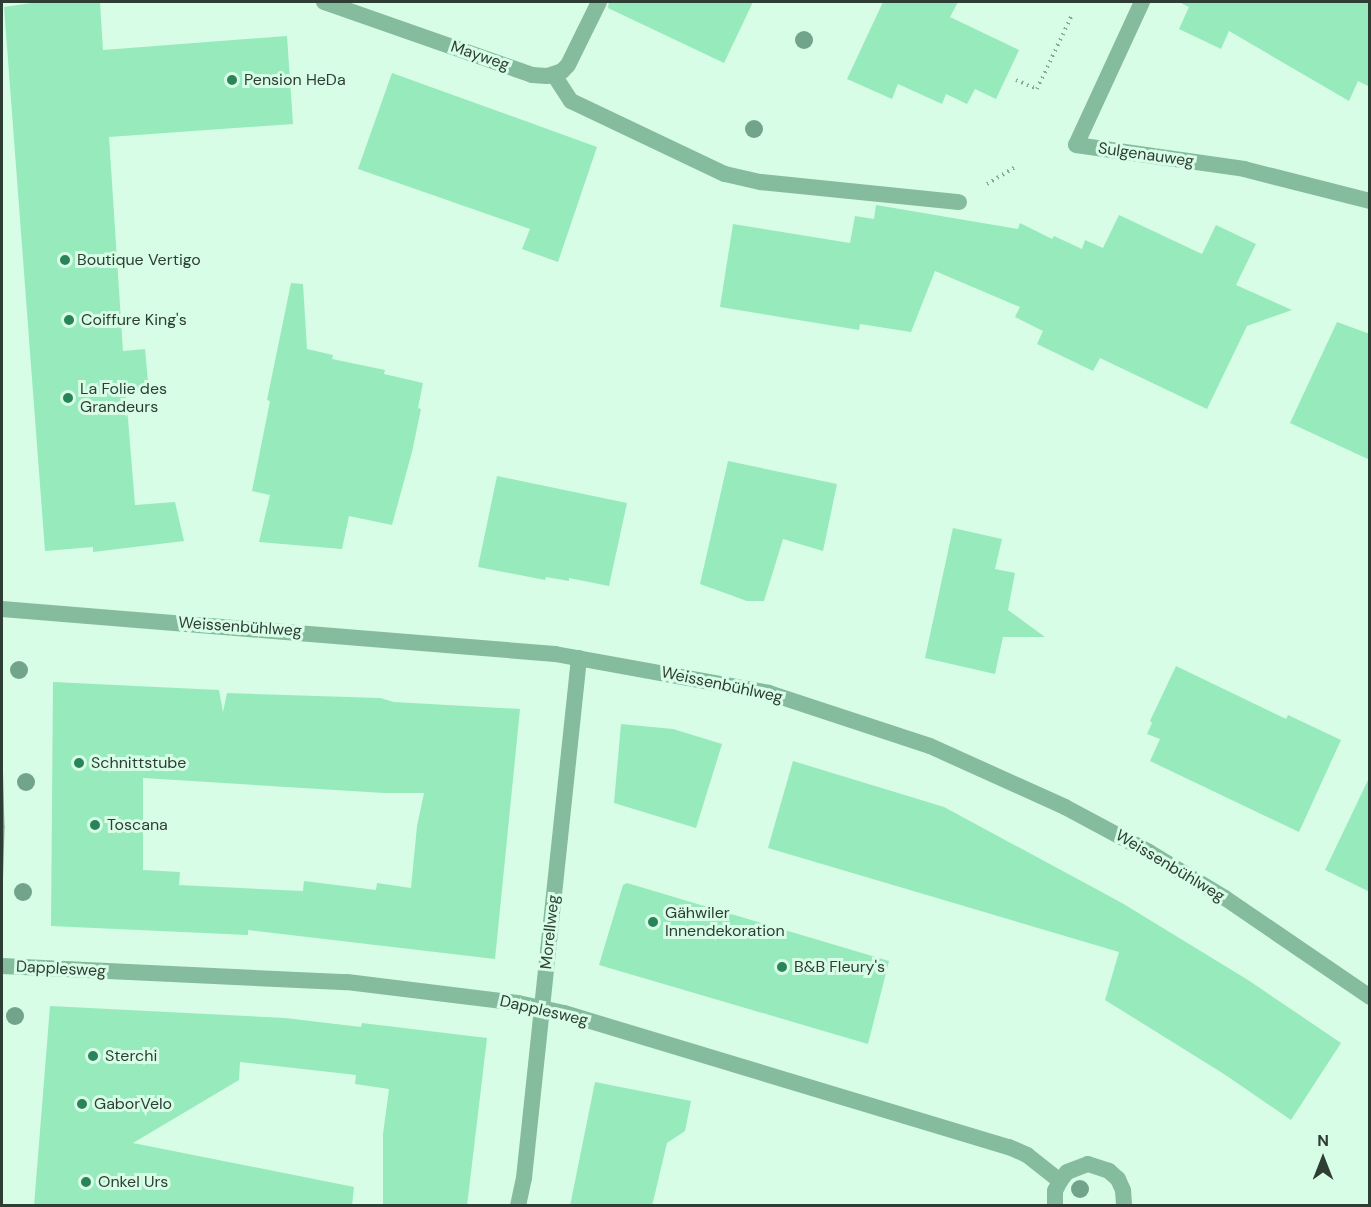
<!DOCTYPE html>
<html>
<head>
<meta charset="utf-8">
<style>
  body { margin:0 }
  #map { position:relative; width:1371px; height:1207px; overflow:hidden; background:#d7fde6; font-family:"DM Sans",sans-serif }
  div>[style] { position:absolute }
  .building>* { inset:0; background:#97eabc }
  .path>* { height:4px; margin-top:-2px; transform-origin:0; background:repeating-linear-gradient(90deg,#8ba696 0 1.5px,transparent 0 6px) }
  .service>* { height:16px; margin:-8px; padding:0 8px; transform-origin:8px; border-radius:8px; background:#85bc9d }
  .minor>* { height:16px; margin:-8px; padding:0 8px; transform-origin:8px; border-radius:8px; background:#85bc9d }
  .tram>* { height:1.5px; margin:-0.75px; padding:0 0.75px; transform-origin:0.75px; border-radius:0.75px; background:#7e9788 }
  .trees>* { width:18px; height:18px; margin:-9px; border-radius:50%; background:#71a48a }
  .dots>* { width:16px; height:16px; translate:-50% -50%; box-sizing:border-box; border:3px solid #d7fde6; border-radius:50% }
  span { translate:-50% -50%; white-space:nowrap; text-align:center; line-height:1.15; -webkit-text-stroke:6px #d7fde6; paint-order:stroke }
  .street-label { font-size:16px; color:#2f3e35 }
  .poi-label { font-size:16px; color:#2f3e35 }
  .left { translate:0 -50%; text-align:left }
  .frame { position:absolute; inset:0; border:3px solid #2f3e35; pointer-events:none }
  .north { position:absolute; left:1293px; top:1129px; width:60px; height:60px; -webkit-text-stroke:4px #d7fde6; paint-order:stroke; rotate:0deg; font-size:16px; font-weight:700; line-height:24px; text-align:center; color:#2f3e35 }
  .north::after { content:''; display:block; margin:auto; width:21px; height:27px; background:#2f3e35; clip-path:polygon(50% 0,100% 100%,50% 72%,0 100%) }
</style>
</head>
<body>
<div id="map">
  <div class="building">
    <i style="clip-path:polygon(38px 2px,100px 2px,103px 50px,287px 36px,293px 124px,109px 137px,123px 351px,145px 349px,149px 392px,126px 394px,135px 505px,175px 502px,184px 541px,93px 552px,93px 547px,45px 551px,4px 7px)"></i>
    <i style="clip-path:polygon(609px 2px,753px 2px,724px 63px,608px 8px)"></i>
    <i style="clip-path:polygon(883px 2px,958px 2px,950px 17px,1019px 50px,996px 99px,975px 89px,967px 104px,946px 94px,942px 104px,898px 84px,892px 99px,847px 79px)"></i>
    <i style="clip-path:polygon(1179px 2px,1370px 2px,1370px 87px,1358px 81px,1349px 101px,1229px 31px,1221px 49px,1179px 29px,1189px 7px)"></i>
    <i style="clip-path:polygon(392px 73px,597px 147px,558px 262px,522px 249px,530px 229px,358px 169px)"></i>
    <i style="clip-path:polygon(876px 205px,1018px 229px,1020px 223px,1052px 239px,1054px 236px,1082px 249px,1085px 240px,1103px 248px,1119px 215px,1202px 254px,1216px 225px,1256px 244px,1236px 285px,1292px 310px,1247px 326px,1207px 409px,1100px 358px,1093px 371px,1037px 344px,1043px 331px,1015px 317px,1020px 307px,935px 271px,911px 332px,860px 324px,859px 330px,720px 307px,733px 224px,850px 243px,855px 216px,874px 219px)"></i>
    <i style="clip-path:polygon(291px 283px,303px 284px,307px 349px,333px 355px,332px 359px,385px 370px,384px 374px,423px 383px,418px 408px,421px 409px,412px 452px,392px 525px,349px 516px,342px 549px,259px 542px,270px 495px,252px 491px,270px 401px,267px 400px)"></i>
    <i style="clip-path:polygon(1337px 322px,1370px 334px,1370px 460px,1290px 423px)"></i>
    <i style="clip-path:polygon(728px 461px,837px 484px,823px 551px,783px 539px,764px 601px,747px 601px,700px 584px)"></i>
    <i style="clip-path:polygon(497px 476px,627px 503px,609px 586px,569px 578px,569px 581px,546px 577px,545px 580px,478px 567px)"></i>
    <i style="clip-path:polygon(953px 528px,1002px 539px,995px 569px,1015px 573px,1008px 610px,1045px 637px,1003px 637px,995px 674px,925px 658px)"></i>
    <i style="clip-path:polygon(1176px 666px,1286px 719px,1288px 715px,1341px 740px,1299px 832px,1150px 761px,1160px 739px,1147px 734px,1152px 723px,1150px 721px)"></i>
    <i style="clip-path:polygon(evenodd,53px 682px,219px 690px,223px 712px,227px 693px,380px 698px,394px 702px,520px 709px,495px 959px,248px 930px,248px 935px,51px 926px,53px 682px,143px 778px,384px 793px,424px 793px,417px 826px,411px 888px,377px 883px,376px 890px,304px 881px,303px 891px,179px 885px,180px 872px,143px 870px,143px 778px)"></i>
    <i style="clip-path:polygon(621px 724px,673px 729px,722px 744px,696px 828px,614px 803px)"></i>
    <i style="clip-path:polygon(793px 761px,944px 807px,1122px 903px,1248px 980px,1341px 1043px,1291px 1120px,1224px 1074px,1105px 1000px,1119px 952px,768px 848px)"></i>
    <i style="clip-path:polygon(1370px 776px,1370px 892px,1325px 870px)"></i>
    <i style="clip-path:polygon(627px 883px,889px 961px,868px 1044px,599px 965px,623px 885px)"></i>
    <i style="clip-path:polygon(50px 1006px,285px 1018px,361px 1027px,362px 1023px,487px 1038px,467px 1206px,383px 1206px,383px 1134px,389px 1089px,355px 1084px,356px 1075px,240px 1062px,239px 1080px,133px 1143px,354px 1187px,352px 1206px,34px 1206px)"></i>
    <i style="clip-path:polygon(595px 1082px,691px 1101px,685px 1131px,667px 1143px,652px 1206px,570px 1206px)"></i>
  </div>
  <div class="path">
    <i style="left:1016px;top:80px;width:23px;rotate:23deg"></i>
    <i style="left:1037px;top:89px;width:80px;rotate:-64.7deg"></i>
    <i style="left:987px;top:184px;width:33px;rotate:-31deg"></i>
  </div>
  <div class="service">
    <i style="left:554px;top:75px;width:31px;rotate:57deg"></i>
    <i style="left:571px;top:101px;width:170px;rotate:25.4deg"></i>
    <i style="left:725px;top:174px;width:37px;rotate:13deg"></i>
    <i style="left:761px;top:182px;width:199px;rotate:5.8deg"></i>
  </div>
  <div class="minor">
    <i style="left:324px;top:2px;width:220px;rotate:19.3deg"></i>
    <i style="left:532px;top:75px;width:15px;rotate:4deg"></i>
    <i style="left:547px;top:76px;width:16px;rotate:-18deg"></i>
    <i style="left:562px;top:71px;width:8px;rotate:-45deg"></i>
    <i style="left:568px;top:65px;width:70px;rotate:-63.8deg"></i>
    <i style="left:1142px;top:2px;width:157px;rotate:114.8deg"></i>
    <i style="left:1076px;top:145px;width:170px;rotate:8.1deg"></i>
    <i style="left:1244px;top:169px;width:130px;rotate:14.3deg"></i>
    <i style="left:2px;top:609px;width:555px;rotate:4.65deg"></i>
    <i style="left:555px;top:654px;width:218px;rotate:10.3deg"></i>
    <i style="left:769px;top:693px;width:169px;rotate:18.2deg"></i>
    <i style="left:930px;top:746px;width:148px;rotate:24.3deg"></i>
    <i style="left:1065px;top:807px;width:95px;rotate:28.2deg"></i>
    <i style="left:1149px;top:852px;width:89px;rotate:31.2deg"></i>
    <i style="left:1225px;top:898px;width:176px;rotate:34.3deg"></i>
    <i style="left:2px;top:966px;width:345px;rotate:2.7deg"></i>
    <i style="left:347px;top:982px;width:172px;rotate:7deg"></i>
    <i style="left:518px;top:1003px;width:47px;rotate:12.3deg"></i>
    <i style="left:564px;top:1013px;width:465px;rotate:16.8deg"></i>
    <i style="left:1009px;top:1147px;width:20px;rotate:24deg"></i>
    <i style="left:1027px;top:1155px;width:42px;rotate:38.2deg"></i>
    <i style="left:518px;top:1206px;width:29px;rotate:-78deg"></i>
    <i style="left:524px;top:1178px;width:523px;rotate:-83.96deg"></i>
    <i style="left:1055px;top:1206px;width:15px;rotate:-90deg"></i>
    <i style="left:1055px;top:1191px;width:11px;rotate:-63deg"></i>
    <i style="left:1060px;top:1181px;width:11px;rotate:-52deg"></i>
    <i style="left:1067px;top:1172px;width:22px;rotate:-21deg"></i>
    <i style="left:1088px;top:1164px;width:22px;rotate:18deg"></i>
    <i style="left:1109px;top:1171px;width:12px;rotate:42deg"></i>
    <i style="left:1118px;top:1179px;width:12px;rotate:66deg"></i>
    <i style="left:1123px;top:1190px;width:16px;rotate:86deg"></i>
  </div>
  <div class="tram">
    <i style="left:2px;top:753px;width:74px;rotate:88.5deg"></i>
    <i style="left:4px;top:827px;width:71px;rotate:91.6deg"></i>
  </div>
  <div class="trees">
    <i style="left:804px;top:40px"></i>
    <i style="left:754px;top:129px"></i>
    <i style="left:19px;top:670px"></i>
    <i style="left:26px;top:782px"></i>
    <i style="left:23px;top:892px"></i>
    <i style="left:15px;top:1016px"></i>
    <i style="left:1080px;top:1189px"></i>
  </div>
  <div class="dots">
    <i style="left:232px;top:80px;background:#2a845a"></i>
    <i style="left:65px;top:260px;background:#2a845a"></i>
    <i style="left:69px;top:320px;background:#2a845a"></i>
    <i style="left:68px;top:398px;background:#2a845a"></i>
    <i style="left:79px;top:763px;background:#2a845a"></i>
    <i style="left:95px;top:825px;background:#2a845a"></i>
    <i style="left:653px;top:922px;background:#2a845a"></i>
    <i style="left:782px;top:967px;background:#2a845a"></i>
    <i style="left:93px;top:1056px;background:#2a845a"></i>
    <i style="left:82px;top:1104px;background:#2a845a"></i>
    <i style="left:86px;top:1182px;background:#2a845a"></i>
  </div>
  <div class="street-label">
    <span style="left:480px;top:56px;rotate:19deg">Mayweg</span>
    <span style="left:1146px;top:155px;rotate:8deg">Sulgenauweg</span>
    <span style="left:240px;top:627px;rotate:4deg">Weissenbühlweg</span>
    <span style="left:722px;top:685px;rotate:12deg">Weissenbühlweg</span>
    <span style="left:1170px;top:866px;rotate:31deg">Weissenbühlweg</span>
    <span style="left:550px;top:932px;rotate:-84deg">Morellweg</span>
    <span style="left:61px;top:969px;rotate:3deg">Dapplesweg</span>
    <span style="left:544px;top:1011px;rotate:13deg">Dapplesweg</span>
  </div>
  <div class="poi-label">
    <span class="left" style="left:244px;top:80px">Pension HeDa</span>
    <span class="left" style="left:77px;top:260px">Boutique Vertigo</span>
    <span class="left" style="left:81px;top:320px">Coiffure King's</span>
    <span class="left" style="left:80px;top:398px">La Folie des<br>Grandeurs</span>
    <span class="left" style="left:91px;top:763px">Schnittstube</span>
    <span class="left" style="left:107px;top:825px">Toscana</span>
    <span class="left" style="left:665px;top:922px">Gähwiler<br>Innendekoration</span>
    <span class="left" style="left:794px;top:967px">B&amp;B Fleury's</span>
    <span class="left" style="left:105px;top:1056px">Sterchi</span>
    <span class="left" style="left:94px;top:1104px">GaborVelo</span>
    <span class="left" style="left:98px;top:1182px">Onkel Urs</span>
  </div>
  <div class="frame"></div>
  <div class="north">N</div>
</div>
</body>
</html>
